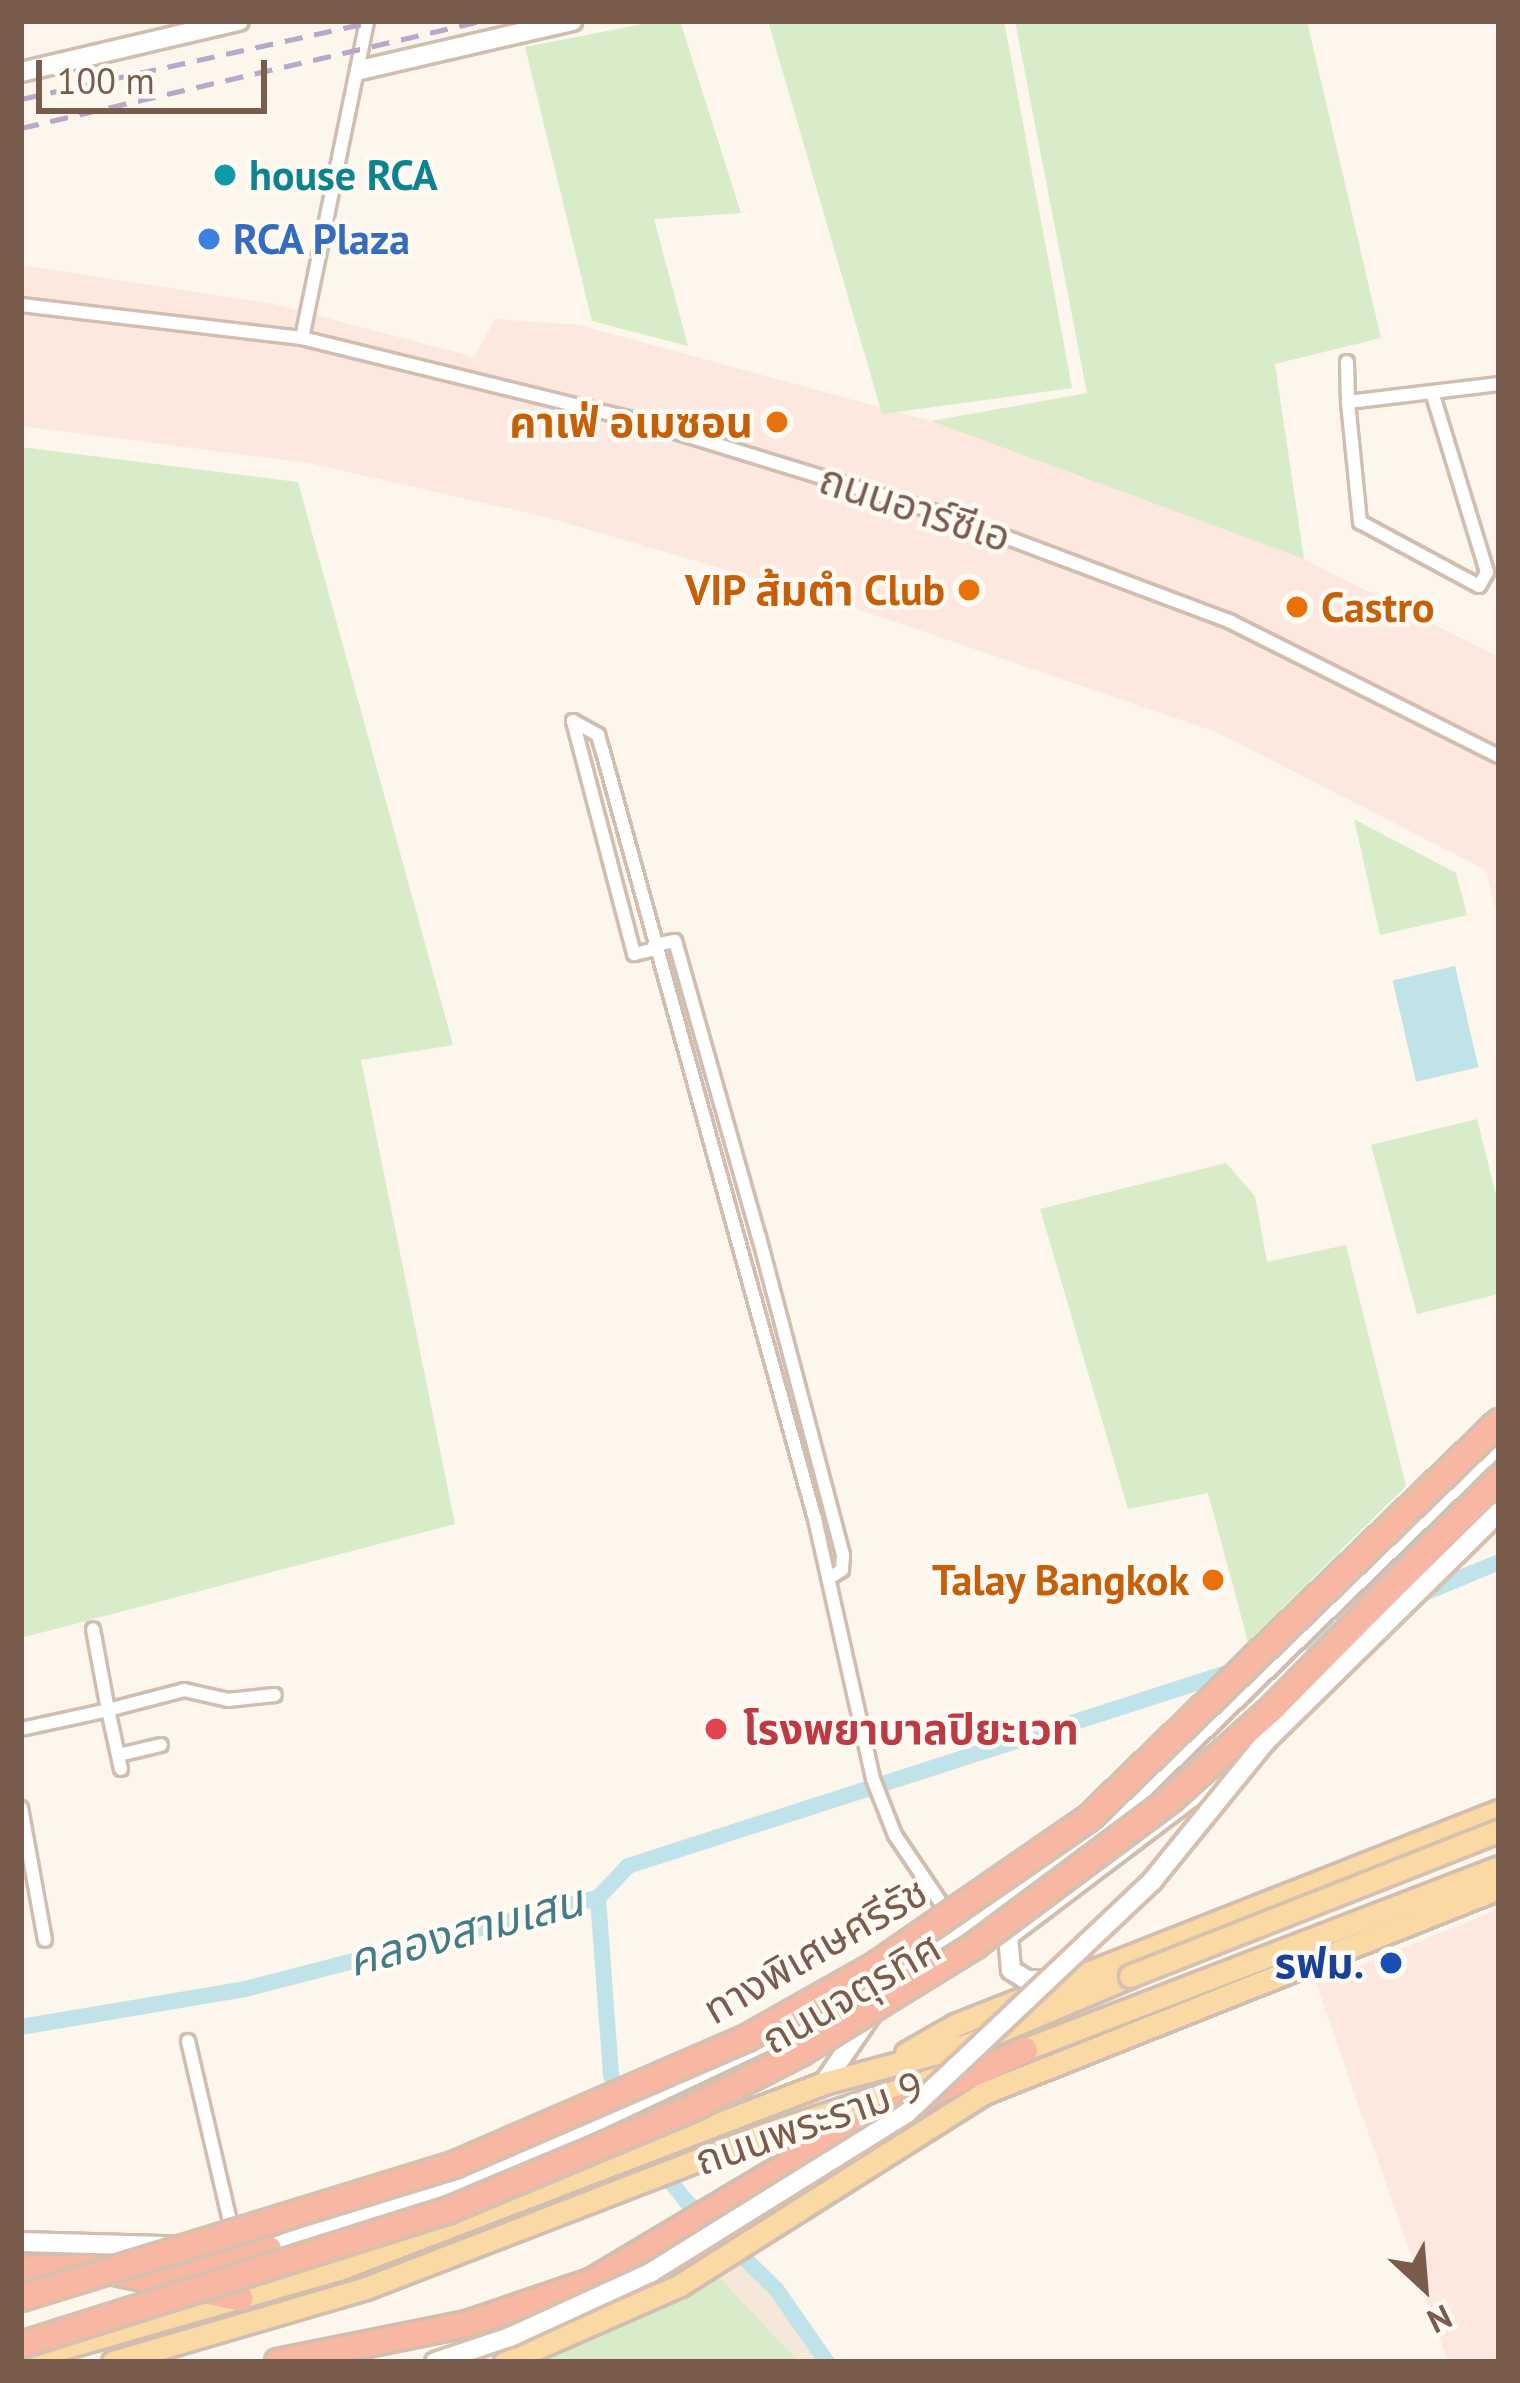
<!DOCTYPE html>
<html>
<head>
<meta charset="utf-8">
<style>
  body { margin:0 }
  #map { position:relative; width:1520px; height:2383px; overflow:hidden; background:#fdf6ec; font-family:"PT Sans","Noto Sans Thai",sans-serif }
  div>[style] { position:absolute }
  .residential>* { inset:0; background:#f5e8da }
  .commercial>* { inset:0; background:#fde8e0 }
  .green>* { inset:0; background:#d8ecc9 }
  .water>* { inset:0; background:#bfe3e8; transform-origin:0 0 }
  .canal>* { height:16px; margin:-8px; padding:0 8px; transform-origin:8px; border-radius:8px; background:#bfe3e8 }
  .roads { filter:drop-shadow(3px 0 #d1beb0) drop-shadow(-3px 0 #d1beb0) drop-shadow(0 3px #d1beb0) drop-shadow(0 -3px #d1beb0) }
  .street>* { height:12px; margin:-6px; padding:0 6px; transform-origin:6px; border-radius:6px; background:#fff }
  .secondary>* { height:18px; margin:-9px; padding:0 9px; transform-origin:9px; border-radius:9px; background:#fff }
  .primary>* { height:21px; margin:-10.5px; padding:0 10.5px; transform-origin:10.5px; border-radius:10.5px; background:#fbd9a5 }
  .highway>* { height:24px; margin:-12px; padding:0 12px; transform-origin:12px; border-radius:12px; background:#f7b7a3 }
  .rail>* { height:4.5px; margin-top:-2.25px; transform-origin:0; background:repeating-linear-gradient(90deg,#b9a8c9 0 18px,transparent 0 30px) }
  .bridges { filter:drop-shadow(3px 0 #d6c0b0) drop-shadow(-3px 0 #d6c0b0) drop-shadow(0 3px #d6c0b0) drop-shadow(0 -3px #d6c0b0) }
  .secondary-bridge>* { height:18px; margin:-9px; padding:0 9px; transform-origin:9px; border-radius:9px; background:#fff }
  .primary-bridge>* { height:21px; margin:-10.5px; padding:0 10.5px; transform-origin:10.5px; border-radius:10.5px; background:#fbd9a5 }
  .highway-bridge>* { height:24px; margin:-12px; padding:0 12px; transform-origin:12px; border-radius:12px; background:#f7b7a3 }
  .dots>* { width:33px; height:33px; translate:-50% -50%; box-sizing:border-box; border:6px solid #fffaf3; border-radius:50% }
  span { translate:-50% -50%; white-space:nowrap; text-align:center; line-height:1.15; -webkit-text-stroke:9px #fffaf3; paint-order:stroke }
  .culture-label { font-size:42px; color:#0d838f; font-weight:700 }
  .left { translate:0 -50%; text-align:left }
  .shop-label { font-size:42px; color:#366cbe; font-weight:700 }
  .food-label { font-size:42px; color:#c56008; font-weight:700 }
  .right { translate:-100% -50%; text-align:right }
  .street-label { font-size:42px; color:#7a5c4d }
  .health-label { font-size:42px; color:#be3a42; font-weight:700 }
  .transit-label { font-size:42px; color:#164399; font-weight:700 }
  .water-label { font-size:45px; color:#437c86; font-style:italic }
  .frame { position:absolute; inset:0; border:24px solid #7a5c4d; pointer-events:none }
  .north { position:absolute; left:1364px; top:2227px; width:120px; height:120px; -webkit-text-stroke:9px #fffaf3; paint-order:stroke; rotate:154deg; font-size:33px; font-weight:700; line-height:48px; text-align:center; color:#7a5c4d }
  .north::after { content:''; display:block; margin:auto; width:42px; height:54px; background:#7a5c4d; clip-path:polygon(50% 0,100% 100%,50% 72%,0 100%) }
  .scale { position:absolute; left:36px; top:60px; width:231px; height:54px; box-sizing:border-box; border:6px solid #7a5c4d; border-top:0; padding-left:15px; font-size:36px; line-height:42px; white-space:nowrap; color:#7a5c4d; -webkit-text-stroke:9px #fffaf3; paint-order:stroke }
</style>
</head>
<body>
<div id="map">
  <div class="residential">
    <i style="clip-path:polygon(725px 2239px,776px 2289px,827px 2362px,456px 2362px,620px 2300px)"></i>
  </div>
  <div class="commercial">
    <i style="clip-path:polygon(21px 265px,274px 304px,474px 357px,495px 319px,579px 325px,931px 421px,1304px 559px,1499px 657px,1499px 924px,1486px 870px,1216px 732px,834px 601px,545px 517px,309px 463px,21px 426px)"></i>
    <i style="clip-path:polygon(1499px 1909px,1499px 2362px,1448px 2362px,1316px 1983px)"></i>
  </div>
  <div class="green">
    <i style="clip-path:polygon(658px 21px,680px 21px,741px 213px,654px 219px,688px 346px,592px 321px,525px 47px)"></i>
    <i style="clip-path:polygon(768px 21px,1004px 21px,1072px 388px,882px 414px)"></i>
    <i style="clip-path:polygon(1015px 21px,1307px 21px,1381px 338px,1275px 364px,1304px 559px,931px 421px,1087px 393px)"></i>
    <i style="clip-path:polygon(21px 447px,298px 482px,453px 1045px,361px 1060px,455px 1524px,21px 1638px)"></i>
    <i style="clip-path:polygon(1354px 819px,1456px 873px,1467px 915px,1380px 935px)"></i>
    <i style="clip-path:polygon(1477px 1119px,1499px 1207px,1499px 1294px,1417px 1314px,1371px 1145px)"></i>
    <i style="clip-path:polygon(1226px 1163px,1255px 1196px,1267px 1262px,1346px 1245px,1406px 1486px,1248px 1642px,1208px 1493px,1128px 1509px,1040px 1209px)"></i>
    <i style="clip-path:polygon(716px 2274px,799px 2362px,539px 2362px)"></i>
  </div>
  <div class="water">
    <i style="left:1455px;top:966px;width:104px;height:64px;rotate:77deg"></i>
  </div>
  <div class="canal">
    <i style="left:1412px;top:1598px;width:94px;rotate:-22.5deg"></i>
    <i style="left:1290px;top:1648px;width:65px;rotate:-21.8deg"></i>
    <i style="left:598px;top:1898px;width:177px;rotate:85.8deg"></i>
    <i style="left:611px;top:2075px;width:57px;rotate:71.6deg"></i>
    <i style="left:629px;top:2129px;width:92px;rotate:51.6deg"></i>
    <i style="left:686px;top:2201px;width:126px;rotate:44.4deg"></i>
    <i style="left:776px;top:2289px;width:89px;rotate:55.1deg"></i>
    <i style="left:21px;top:2027px;width:227px;rotate:-9.6deg"></i>
    <i style="left:245px;top:1989px;width:365px;rotate:-14.5deg"></i>
    <i style="left:598px;top:1898px;width:44px;rotate:-46.8deg"></i>
    <i style="left:628px;top:1866px;width:636px;rotate:-17.86deg"></i>
  </div>
  <div class="roads">
    <div class="street">
      <i style="left:21px;top:305px;width:283px;rotate:6.7deg"></i>
      <i style="left:302px;top:338px;width:351px;rotate:13.8deg"></i>
      <i style="left:643px;top:422px;width:323px;rotate:17.1deg"></i>
      <i style="left:952px;top:517px;width:298px;rotate:20.6deg"></i>
      <i style="left:1231px;top:622px;width:300px;rotate:26.6deg"></i>
      <i style="left:302px;top:338px;width:324px;rotate:-78.4deg"></i>
      <i style="left:1347px;top:362px;width:40px;rotate:88.6deg"></i>
      <i style="left:1348px;top:402px;width:152px;rotate:-6.8deg"></i>
      <i style="left:1348px;top:402px;width:121px;rotate:84.3deg"></i>
      <i style="left:1360px;top:522px;width:135px;rotate:28.3deg"></i>
      <i style="left:1479px;top:586px;width:16px;rotate:-60deg"></i>
      <i style="left:1487px;top:572px;width:185px;rotate:-107deg"></i>
      <i style="left:573px;top:721px;width:29px;rotate:29deg"></i>
      <i style="left:598px;top:735px;width:18px;rotate:74deg"></i>
      <i style="left:603px;top:752px;width:796px;rotate:74.55deg"></i>
      <i style="left:815px;top:1519px;width:266px;rotate:77.4deg"></i>
      <i style="left:873px;top:1779px;width:60px;rotate:68.6deg"></i>
      <i style="left:895px;top:1835px;width:97px;rotate:56deg"></i>
      <i style="left:573px;top:721px;width:241px;rotate:75.3deg"></i>
      <i style="left:634px;top:954px;width:22px;rotate:-13deg"></i>
      <i style="left:654px;top:945px;width:21px;rotate:-11deg"></i>
      <i style="left:675px;top:941px;width:308px;rotate:74.2deg"></i>
      <i style="left:759px;top:1237px;width:329px;rotate:75.2deg"></i>
      <i style="left:843px;top:1555px;width:15px;rotate:94deg"></i>
      <i style="left:842px;top:1570px;width:15px;rotate:148deg"></i>
      <i style="left:21px;top:1729px;width:89px;rotate:-12.3deg"></i>
      <i style="left:108px;top:1710px;width:82px;rotate:-100.5deg"></i>
      <i style="left:119px;top:1755px;width:43px;rotate:-13.4deg"></i>
      <i style="left:121px;top:1769px;width:60px;rotate:-102.4deg"></i>
      <i style="left:108px;top:1710px;width:79px;rotate:-14.7deg"></i>
      <i style="left:184px;top:1690px;width:45px;rotate:12.8deg"></i>
      <i style="left:228px;top:1700px;width:47px;rotate:-6.1deg"></i>
      <i style="left:21px;top:1808px;width:134px;rotate:79.7deg"></i>
      <i style="left:188px;top:2041px;width:198px;rotate:76.9deg"></i>
    </div>
    <div class="secondary">
      <i style="left:360px;top:70px;width:218px;rotate:-13deg"></i>
      <i style="left:21px;top:72px;width:224px;rotate:-13.2deg"></i>
      <i style="left:1058px;top:1980px;width:31px;rotate:180deg"></i>
      <i style="left:1027px;top:1980px;width:19px;rotate:-148deg"></i>
      <i style="left:1011px;top:1970px;width:34px;rotate:-95deg"></i>
      <i style="left:1008px;top:1936px;width:307px;rotate:-37.1deg"></i>
      <i style="left:824px;top:2083px;width:85px;rotate:-55.6deg"></i>
      <i style="left:21px;top:2242px;width:248px;rotate:1.6deg"></i>
      <i style="left:269px;top:2249px;width:244px;rotate:-19.6deg"></i>
      <i style="left:499px;top:2167px;width:348px;rotate:-25.2deg"></i>
      <i style="left:814px;top:2019px;width:171px;rotate:-31.4deg"></i>
      <i style="left:960px;top:1930px;width:218px;rotate:-37.3deg"></i>
      <i style="left:1133px;top:1798px;width:509px;rotate:-44.05deg"></i>
    </div>
    <div class="primary">
      <i style="left:906px;top:2053px;width:56px;rotate:-29.7deg"></i>
      <i style="left:955px;top:2025px;width:585px;rotate:-21.47deg"></i>
      <i style="left:1010px;top:2055px;width:524px;rotate:-21.03deg"></i>
      <i style="left:21px;top:2360px;width:331px;rotate:-16deg"></i>
      <i style="left:339px;top:2269px;width:519px;rotate:-20.98deg"></i>
      <i style="left:824px;top:2083px;width:148px;rotate:-14.9deg"></i>
      <i style="left:967px;top:2045px;width:177px;rotate:-22.9deg"></i>
      <i style="left:113px;top:2362px;width:264px;rotate:-16.3deg"></i>
      <i style="left:366px;top:2288px;width:431px;rotate:-21.1deg"></i>
      <i style="left:768px;top:2133px;width:193px;rotate:-18.2deg"></i>
      <i style="left:505px;top:2362px;width:191px;rotate:-23.7deg"></i>
      <i style="left:680px;top:2285px;width:360px;rotate:-32.3deg"></i>
      <i style="left:984px;top:2093px;width:554px;rotate:-21.71deg"></i>
    </div>
    <div class="highway">
      <i style="left:21px;top:2269px;width:70px;rotate:-1.6deg"></i>
      <i style="left:91px;top:2267px;width:153px;rotate:12deg"></i>
      <i style="left:164px;top:2278px;width:109px;rotate:-15.4deg"></i>
      <i style="left:278px;top:2362px;width:193px;rotate:-11.4deg"></i>
      <i style="left:467px;top:2324px;width:133px;rotate:-18.8deg"></i>
      <i style="left:593px;top:2281px;width:274px;rotate:-30.8deg"></i>
      <i style="left:828px;top:2141px;width:217px;rotate:-24.8deg"></i>
    </div>
  </div>
  <div class="rail">
    <i style="left:21px;top:99px;width:363px;rotate:-12.4deg"></i>
    <i style="left:21px;top:128px;width:473px;rotate:-13.1deg"></i>
  </div>
  <div class="bridges">
    <div class="secondary-bridge">
      <i style="left:435px;top:2362px;width:79px;rotate:-18.4deg"></i>
      <i style="left:510px;top:2337px;width:154px;rotate:-24.6deg"></i>
      <i style="left:650px;top:2273px;width:303px;rotate:-31.9deg"></i>
      <i style="left:907px;top:2113px;width:339px;rotate:-43.4deg"></i>
      <i style="left:1153px;top:1880px;width:179px;rotate:-50.9deg"></i>
      <i style="left:1266px;top:1741px;width:327px;rotate:-44.5deg"></i>
    </div>
    <div class="primary-bridge">
      <i style="left:1130px;top:1976px;width:396px;rotate:-21.5deg"></i>
    </div>
    <div class="highway-bridge">
      <i style="left:21px;top:2298px;width:455px;rotate:-17.1deg"></i>
      <i style="left:456px;top:2164px;width:317px;rotate:-23.4deg"></i>
      <i style="left:747px;top:2038px;width:145px;rotate:-29.4deg"></i>
      <i style="left:873px;top:1967px;width:262px;rotate:-34.6deg"></i>
      <i style="left:1089px;top:1818px;width:570px;rotate:-44deg"></i>
      <i style="left:21px;top:2345px;width:449px;rotate:-17.5deg"></i>
      <i style="left:449px;top:2210px;width:264px;rotate:-22.7deg"></i>
      <i style="left:693px;top:2108px;width:123px;rotate:-27.2deg"></i>
      <i style="left:802px;top:2052px;width:202px;rotate:-31.6deg"></i>
      <i style="left:974px;top:1946px;width:246px;rotate:-36.7deg"></i>
      <i style="left:1171px;top:1799px;width:135px;rotate:-41.7deg"></i>
      <i style="left:1272px;top:1709px;width:323px;rotate:-45.4deg"></i>
    </div>
  </div>
  <div class="dots">
    <i style="left:225px;top:175px;background:#0f9aa8"></i>
    <i style="left:209px;top:239px;background:#3f7fe0"></i>
    <i style="left:777px;top:422px;background:#e8710a"></i>
    <i style="left:969px;top:590px;background:#e8710a"></i>
    <i style="left:1297px;top:607px;background:#e8710a"></i>
    <i style="left:1213px;top:1580px;background:#e8710a"></i>
    <i style="left:716px;top:1729px;background:#e0444e"></i>
    <i style="left:1391px;top:1963px;background:#1a4fb4"></i>
  </div>
  <div class="culture-label">
    <span class="left" style="left:249px;top:175px">house RCA</span>
  </div>
  <div class="shop-label">
    <span class="left" style="left:233px;top:239px">RCA Plaza</span>
  </div>
  <div class="food-label">
    <span class="right" style="left:753px;top:422px">คาเฟ่ อเมซอน</span>
    <span class="right" style="left:945px;top:590px">VIP ส้มตำ Club</span>
    <span class="left" style="left:1321px;top:607px">Castro</span>
    <span class="right" style="left:1189px;top:1580px">Talay Bangkok</span>
  </div>
  <div class="street-label">
    <span style="left:915px;top:508px;rotate:18deg">ถนนอาร์ซีเอ</span>
    <span style="left:815px;top:1950px;rotate:-30deg">ทางพิเศษศรีรัช</span>
    <span style="left:851px;top:1993px;rotate:-30deg">ถนนจตุรทิศ</span>
    <span style="left:809px;top:2123px;rotate:-19deg">ถนนพระราม 9</span>
  </div>
  <div class="health-label">
    <span class="left" style="left:743px;top:1729px">โรงพยาบาลปิยะเวท</span>
  </div>
  <div class="transit-label">
    <span class="right" style="left:1364px;top:1963px">รฟม.</span>
  </div>
  <div class="water-label">
    <span style="left:465px;top:1930px;rotate:-15deg">คลองสามเสน</span>
  </div>
  <div class="frame"></div>
  <div class="north">N</div>
  <div class="scale">100 m</div>
</div>
</body>
</html>
